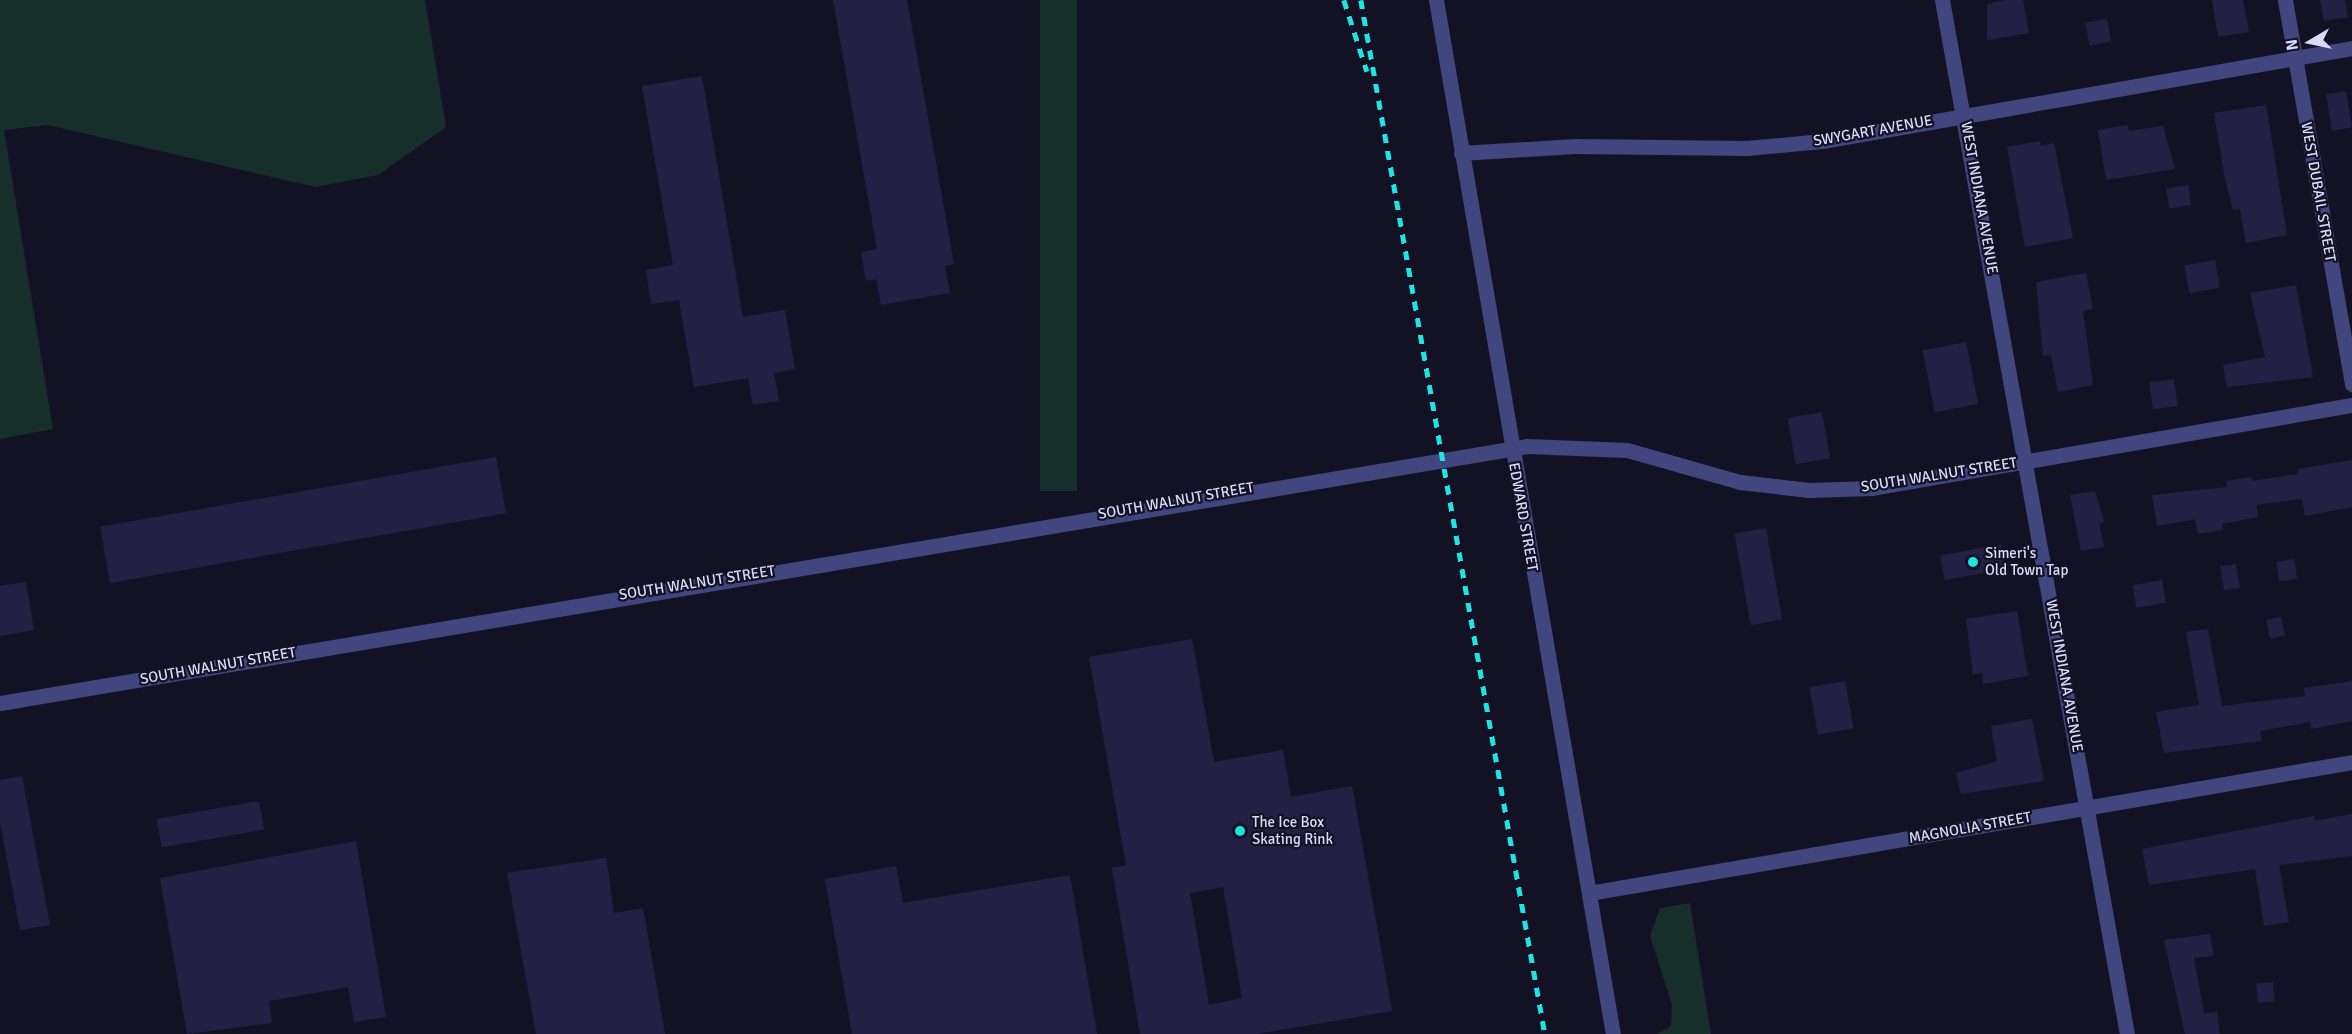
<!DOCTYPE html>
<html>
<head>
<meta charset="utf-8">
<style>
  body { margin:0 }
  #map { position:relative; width:2352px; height:1034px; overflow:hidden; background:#131225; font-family:Signika,sans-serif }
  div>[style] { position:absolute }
  .green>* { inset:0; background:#162f2b; transform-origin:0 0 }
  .building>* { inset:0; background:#242044; transform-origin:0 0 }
  .minor>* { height:15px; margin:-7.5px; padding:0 7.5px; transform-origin:7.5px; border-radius:7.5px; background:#42467f }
  .rail>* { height:4.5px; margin-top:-2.25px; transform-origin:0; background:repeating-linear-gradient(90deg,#1be6e5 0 9px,transparent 0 17px) }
  .dots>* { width:16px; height:16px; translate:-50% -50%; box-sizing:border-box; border:3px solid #131225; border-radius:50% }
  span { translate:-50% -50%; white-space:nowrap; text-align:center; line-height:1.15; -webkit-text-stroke:4.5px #131225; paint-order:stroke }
  .street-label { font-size:15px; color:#dbdafb }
  .poi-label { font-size:15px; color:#dbdafb }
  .left { translate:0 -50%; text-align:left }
  .north { position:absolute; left:2280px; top:12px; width:60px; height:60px; -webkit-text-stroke:4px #131225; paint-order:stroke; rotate:261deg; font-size:16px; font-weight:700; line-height:24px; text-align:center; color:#dbdafb }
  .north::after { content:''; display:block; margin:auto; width:21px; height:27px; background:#dbdafb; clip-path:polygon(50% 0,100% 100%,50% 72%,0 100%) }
</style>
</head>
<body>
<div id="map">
  <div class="green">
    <i style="clip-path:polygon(0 0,425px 0,446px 127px,378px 175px,315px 187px,48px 125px,4px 130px,53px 429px,0 439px)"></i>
    <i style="left:1040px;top:0;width:37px;height:491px"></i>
    <i style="clip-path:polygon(1690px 903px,1711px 1034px,1657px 1034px,1671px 1026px,1672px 1005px,1650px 936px,1660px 908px)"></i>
  </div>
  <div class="building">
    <i style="clip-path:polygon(833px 0,907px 0,954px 264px,945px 266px,950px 293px,881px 305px,876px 279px,866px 281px,861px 252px,877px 249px)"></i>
    <i style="clip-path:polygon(2006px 0,2023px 0,2029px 33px,1987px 40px,1987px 4px)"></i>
    <i style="clip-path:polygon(2212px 0,2243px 0,2249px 32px,2218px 37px)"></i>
    <i style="clip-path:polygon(2320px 0,2345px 0,2348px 17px,2324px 21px)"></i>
    <i style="left:2107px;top:19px;width:23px;height:22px;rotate:80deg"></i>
    <i style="clip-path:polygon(702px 76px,743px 317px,785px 310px,795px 369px,774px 373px,779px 401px,753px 405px,748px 378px,694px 387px,679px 300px,651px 304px,646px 270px,673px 265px,642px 86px)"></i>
    <i style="left:2346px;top:91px;width:37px;height:20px;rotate:81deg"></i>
    <i style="clip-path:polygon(2266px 105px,2287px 235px,2246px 243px,2240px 209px,2233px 210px,2224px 174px,2214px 113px)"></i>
    <i style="clip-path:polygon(2128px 125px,2129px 131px,2163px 126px,2175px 169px,2106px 180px,2098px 130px)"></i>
    <i style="clip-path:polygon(2040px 141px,2041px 146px,2054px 143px,2073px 238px,2025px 247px,2007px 147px)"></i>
    <i style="left:2188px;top:185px;width:20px;height:22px;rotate:81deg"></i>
    <i style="left:2215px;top:260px;width:28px;height:31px;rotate:80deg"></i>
    <i style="clip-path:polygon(2086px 273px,2093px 309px,2083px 311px,2093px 385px,2058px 392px,2051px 355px,2043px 356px,2036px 282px)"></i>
    <i style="clip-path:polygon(2296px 285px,2313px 377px,2227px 387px,2223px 365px,2265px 357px,2250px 293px)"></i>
    <i style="left:1966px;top:342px;width:63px;height:44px;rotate:79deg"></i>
    <i style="left:2174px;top:379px;width:27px;height:25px;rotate:82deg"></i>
    <i style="left:1822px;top:412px;width:47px;height:35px;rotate:80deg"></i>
    <i style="left:496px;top:457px;width:57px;height:402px;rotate:80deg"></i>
    <i style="clip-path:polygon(2352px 460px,2352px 507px,2305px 516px,2302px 499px,2256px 505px,2258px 517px,2222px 524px,2223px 530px,2198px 534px,2195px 519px,2157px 526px,2152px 495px,2227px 487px,2226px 481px,2251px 477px,2252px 481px,2298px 474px,2297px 469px)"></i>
    <i style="clip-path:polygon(2095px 491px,2104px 522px,2099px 523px,2104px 547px,2081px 551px,2070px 495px)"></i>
    <i style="left:1766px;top:528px;width:93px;height:32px;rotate:80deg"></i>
    <i style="left:2001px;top:544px;width:25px;height:62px;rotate:79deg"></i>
    <i style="left:2294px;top:559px;width:20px;height:18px;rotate:81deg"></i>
    <i style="left:2236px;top:564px;width:24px;height:16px;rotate:81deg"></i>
    <i style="left:2162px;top:580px;width:23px;height:30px;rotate:80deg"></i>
    <i style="clip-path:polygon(26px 582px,34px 630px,0 636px,0 586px)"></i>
    <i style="clip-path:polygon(2017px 611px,2028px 676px,1983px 684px,1982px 673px,1973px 674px,1966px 619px)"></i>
    <i style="left:2281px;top:617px;width:19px;height:15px;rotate:78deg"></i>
    <i style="clip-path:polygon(2208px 629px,2222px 706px,2305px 696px,2304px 688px,2352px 681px,2352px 721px,2311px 729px,2310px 722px,2260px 731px,2262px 741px,2164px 753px,2156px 712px,2199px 705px,2186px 632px)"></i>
    <i style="clip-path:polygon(evenodd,1192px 639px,1214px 762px,1283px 750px,1291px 797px,1352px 786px,1392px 1011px,1256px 1034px,1140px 1034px,1112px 868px,1126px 865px,1089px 657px,1192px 639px,1223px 887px,1242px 998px,1209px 1005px,1190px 893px,1223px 887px)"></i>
    <i style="left:1845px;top:681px;width:48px;height:36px;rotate:80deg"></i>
    <i style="clip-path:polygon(2032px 719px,2044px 781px,1961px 794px,1956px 773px,1997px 761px,1991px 726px)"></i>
    <i style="clip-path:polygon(22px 776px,50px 925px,20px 930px,0 822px,0 780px)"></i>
    <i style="left:259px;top:801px;width:29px;height:104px;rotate:80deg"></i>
    <i style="clip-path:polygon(2352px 814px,2352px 856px,2279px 865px,2289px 922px,2264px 926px,2255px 869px,2149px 885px,2142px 849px,2314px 816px,2314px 821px)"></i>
    <i style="clip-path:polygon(356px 841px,386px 1017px,354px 1022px,348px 987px,269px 1001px,272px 1023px,187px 1034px,160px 878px)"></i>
    <i style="clip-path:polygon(606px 858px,614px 913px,643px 908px,665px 1034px,536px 1034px,507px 873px)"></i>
    <i style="clip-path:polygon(896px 866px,903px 903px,1070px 875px,1097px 1034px,852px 1034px,825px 879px)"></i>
    <i style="clip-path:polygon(2210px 934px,2214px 956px,2194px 958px,2204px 1013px,2217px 1012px,2220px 1034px,2185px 1034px,2164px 940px)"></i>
    <i style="left:2273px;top:982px;width:19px;height:17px;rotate:84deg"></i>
  </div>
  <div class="minor">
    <i style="left:1436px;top:0;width:1049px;rotate:80.29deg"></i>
    <i style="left:1942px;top:0;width:1050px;rotate:79.86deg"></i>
    <i style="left:2285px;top:0;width:390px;rotate:80.1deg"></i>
    <i style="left:1461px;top:153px;width:114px;rotate:-3.5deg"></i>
    <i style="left:1575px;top:146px;width:172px;rotate:0.7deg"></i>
    <i style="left:1747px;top:148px;width:75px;rotate:-5.3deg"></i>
    <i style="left:1822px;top:141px;width:538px;rotate:-9.95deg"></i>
    <i style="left:0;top:703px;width:1548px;rotate:-9.55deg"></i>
    <i style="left:1527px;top:446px;width:100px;rotate:2.3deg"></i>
    <i style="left:1627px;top:450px;width:117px;rotate:15.8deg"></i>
    <i style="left:1740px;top:482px;width:69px;rotate:6.6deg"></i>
    <i style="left:1809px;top:490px;width:62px;rotate:-1.8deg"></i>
    <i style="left:1871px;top:488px;width:488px;rotate:-9.8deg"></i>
    <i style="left:1589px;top:893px;width:774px;rotate:-9.74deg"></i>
  </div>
  <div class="rail">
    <i style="left:1344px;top:0;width:75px;rotate:72.1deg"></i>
    <i style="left:1361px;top:0;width:1050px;rotate:79.91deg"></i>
  </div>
  <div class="dots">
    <i style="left:1973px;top:562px;background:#1be6e5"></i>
    <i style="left:1240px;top:831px;background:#1be6e5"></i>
  </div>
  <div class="street-label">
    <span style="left:1873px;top:131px;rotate:-10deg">SWYGART AVENUE</span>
    <span style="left:2318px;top:192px;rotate:80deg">WEST DUBAIL STREET</span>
    <span style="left:1979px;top:198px;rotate:80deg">WEST INDIANA AVENUE</span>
    <span style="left:1939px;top:475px;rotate:-9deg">SOUTH WALNUT STREET</span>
    <span style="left:1176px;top:501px;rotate:-10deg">SOUTH WALNUT STREET</span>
    <span style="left:1523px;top:517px;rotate:80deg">EDWARD STREET</span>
    <span style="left:697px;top:583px;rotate:-9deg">SOUTH WALNUT STREET</span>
    <span style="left:218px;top:666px;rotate:-10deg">SOUTH WALNUT STREET</span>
    <span style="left:2064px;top:676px;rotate:80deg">WEST INDIANA AVENUE</span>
    <span style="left:1970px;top:828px;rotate:-10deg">MAGNOLIA STREET</span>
  </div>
  <div class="poi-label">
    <span class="left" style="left:1985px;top:562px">Simeri's<br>Old Town Tap</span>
    <span class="left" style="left:1252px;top:831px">The Ice Box<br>Skating Rink</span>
  </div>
  <div class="north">N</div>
</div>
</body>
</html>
